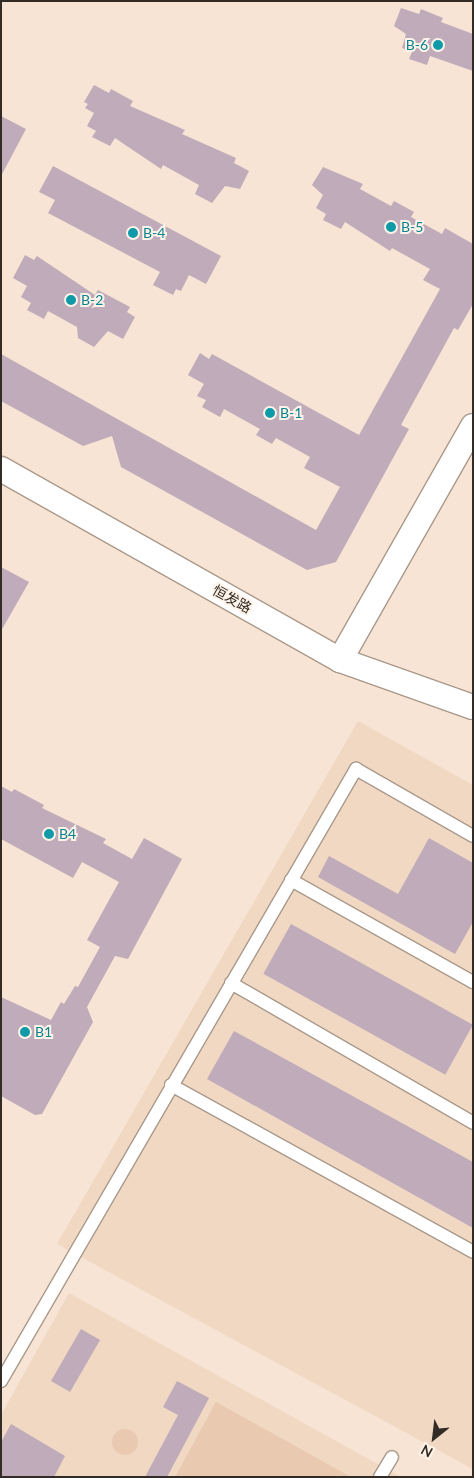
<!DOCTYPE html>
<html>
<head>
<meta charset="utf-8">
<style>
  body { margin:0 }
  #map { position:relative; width:474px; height:1478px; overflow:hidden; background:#f7e4d4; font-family:Lato,"Noto Sans SC",sans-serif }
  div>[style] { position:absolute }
  .built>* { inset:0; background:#f0d8c3 }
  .green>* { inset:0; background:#e9cab0 }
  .round { border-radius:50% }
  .building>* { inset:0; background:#bfabb9; transform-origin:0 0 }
  .roads { filter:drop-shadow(1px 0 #aa998a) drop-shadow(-1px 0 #aa998a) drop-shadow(0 1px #aa998a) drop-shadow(0 -1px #aa998a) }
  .lane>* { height:12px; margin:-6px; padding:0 6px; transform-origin:6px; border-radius:6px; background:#fff }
  .street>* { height:24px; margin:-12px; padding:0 12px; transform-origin:12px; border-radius:12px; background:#fff }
  .dots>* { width:14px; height:14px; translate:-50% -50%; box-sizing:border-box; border:2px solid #fef3e9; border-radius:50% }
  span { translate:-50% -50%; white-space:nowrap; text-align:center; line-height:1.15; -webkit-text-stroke:4px #fef3e9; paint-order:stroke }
  .culture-label { font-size:14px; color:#0d838f }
  .right { translate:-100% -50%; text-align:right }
  .left { translate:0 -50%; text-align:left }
  .street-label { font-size:14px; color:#332c26 }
  .frame { position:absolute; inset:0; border:2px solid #332c26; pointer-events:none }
  .north { position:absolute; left:409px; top:1413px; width:50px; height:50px; -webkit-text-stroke:4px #fef3e9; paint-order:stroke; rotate:209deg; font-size:14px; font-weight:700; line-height:20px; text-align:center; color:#332c26 }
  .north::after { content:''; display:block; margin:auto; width:18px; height:22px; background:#332c26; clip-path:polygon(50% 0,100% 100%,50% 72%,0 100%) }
</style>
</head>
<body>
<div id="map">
  <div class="built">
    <i style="clip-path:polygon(358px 721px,473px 785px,473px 1469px,57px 1244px)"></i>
    <i style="clip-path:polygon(69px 1293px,401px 1477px,1px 1477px,1px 1415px)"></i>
  </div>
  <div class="green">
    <i style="clip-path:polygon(216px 1402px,351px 1477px,175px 1477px)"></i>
    <i class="round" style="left:112px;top:1429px;width:26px;height:26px"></i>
  </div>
  <div class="building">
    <i style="clip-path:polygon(401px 8px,419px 14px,421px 9px,443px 18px,441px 22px,473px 34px,473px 71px,430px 56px,427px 65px,409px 59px,412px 52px,402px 48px,406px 34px,394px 26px)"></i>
    <i style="clip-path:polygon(94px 85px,109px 93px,111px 89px,133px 101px,130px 106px,185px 130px,182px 134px,236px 158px,234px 163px,249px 171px,240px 189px,225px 186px,212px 203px,195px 194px,199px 185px,163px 165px,161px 169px,115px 138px,110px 146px,92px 137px,96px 131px,87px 126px,94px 113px,85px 108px,88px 104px,84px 102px)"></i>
    <i style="clip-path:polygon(1px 116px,26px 129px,1px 176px)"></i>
    <i style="clip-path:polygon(53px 166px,221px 256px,206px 284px,189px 275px,181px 291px,176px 289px,173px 295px,153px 285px,160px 272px,48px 213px,55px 200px,39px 192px)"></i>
    <i style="clip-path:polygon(323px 167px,363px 184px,360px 189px,391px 206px,394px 201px,414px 212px,411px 217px,442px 234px,445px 228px,473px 244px,473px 304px,458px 330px,454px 328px,401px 425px,409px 429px,336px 562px,307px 570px,121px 467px,112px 436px,83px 446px,1px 401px,1px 354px,316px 530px,340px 487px,304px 468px,310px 457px,276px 438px,272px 444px,256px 435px,260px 429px,224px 409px,220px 417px,202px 407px,206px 400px,197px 396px,204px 384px,188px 375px,200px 353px,209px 359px,212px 354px,359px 435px,440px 289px,423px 280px,430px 269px,392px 248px,390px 251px,345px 222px,341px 229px,323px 220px,326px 214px,316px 208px,323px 195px,312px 185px)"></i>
    <i style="clip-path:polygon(25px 255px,34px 260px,37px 256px,95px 295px,98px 290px,130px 307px,127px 312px,135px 317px,123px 339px,108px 331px,94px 347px,78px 338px,77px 327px,48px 311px,44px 319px,27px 310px,31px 303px,21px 297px,27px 286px,13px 278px)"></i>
    <i style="clip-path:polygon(1px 567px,29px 582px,1px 631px)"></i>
    <i style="clip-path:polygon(1px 786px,12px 792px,14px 789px,44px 805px,42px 808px,106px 839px,103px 843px,132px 859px,144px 838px,182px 859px,128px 959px,115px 956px,87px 1007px,93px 1022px,42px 1114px,35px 1115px,1px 1096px,1px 997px,51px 1020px,61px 1002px,64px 1004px,75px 986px,78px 987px,100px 947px,87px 940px,119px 882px,82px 862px,73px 878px,1px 839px)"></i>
    <i style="clip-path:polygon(429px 838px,473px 863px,473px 922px,455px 954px,318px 877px,329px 856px,398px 894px)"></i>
    <i style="left:291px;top:924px;width:208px;height:57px;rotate:29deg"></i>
    <i style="clip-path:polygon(234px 1031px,473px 1162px,473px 1228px,207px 1079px)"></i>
    <i style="left:81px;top:1329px;width:22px;height:60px;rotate:30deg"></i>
    <i style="clip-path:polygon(177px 1381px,209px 1398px,167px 1477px,145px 1477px,178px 1415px,163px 1407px)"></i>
    <i style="clip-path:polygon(11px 1424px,65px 1456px,54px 1477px,1px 1477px,1px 1442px)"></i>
  </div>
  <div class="roads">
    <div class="lane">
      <i style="left:291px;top:880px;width:209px;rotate:29.3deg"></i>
      <i style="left:231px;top:983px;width:280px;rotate:30deg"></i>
      <i style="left:171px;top:1085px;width:345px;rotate:28.9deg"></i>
      <i style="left:1px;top:1381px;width:708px;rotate:-59.88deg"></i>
      <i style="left:356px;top:769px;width:135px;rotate:29.8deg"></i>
      <i style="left:380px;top:1477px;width:23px;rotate:-59deg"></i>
    </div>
    <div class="street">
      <i style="left:1px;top:469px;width:389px;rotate:29.4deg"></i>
      <i style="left:340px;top:660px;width:141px;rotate:19.5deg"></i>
      <i style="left:340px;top:660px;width:269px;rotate:-60.4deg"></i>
    </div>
  </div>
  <div class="dots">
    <i style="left:438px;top:45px;background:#0f9aa8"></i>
    <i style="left:391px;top:227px;background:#0f9aa8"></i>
    <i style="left:133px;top:233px;background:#0f9aa8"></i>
    <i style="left:71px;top:300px;background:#0f9aa8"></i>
    <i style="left:270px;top:413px;background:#0f9aa8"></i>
    <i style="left:49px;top:834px;background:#0f9aa8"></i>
    <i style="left:25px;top:1032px;background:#0f9aa8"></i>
  </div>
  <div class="culture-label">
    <span class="right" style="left:428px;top:45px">B-6</span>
    <span class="left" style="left:401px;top:227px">B-5</span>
    <span class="left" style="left:143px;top:233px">B-4</span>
    <span class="left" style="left:81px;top:300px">B-2</span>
    <span class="left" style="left:280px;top:413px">B-1</span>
    <span class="left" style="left:59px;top:834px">B4</span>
    <span class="left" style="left:35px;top:1032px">B1</span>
  </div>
  <div class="street-label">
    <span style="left:232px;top:599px;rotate:29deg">恒发路</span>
  </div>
  <div class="frame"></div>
  <div class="north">N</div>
</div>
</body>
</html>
